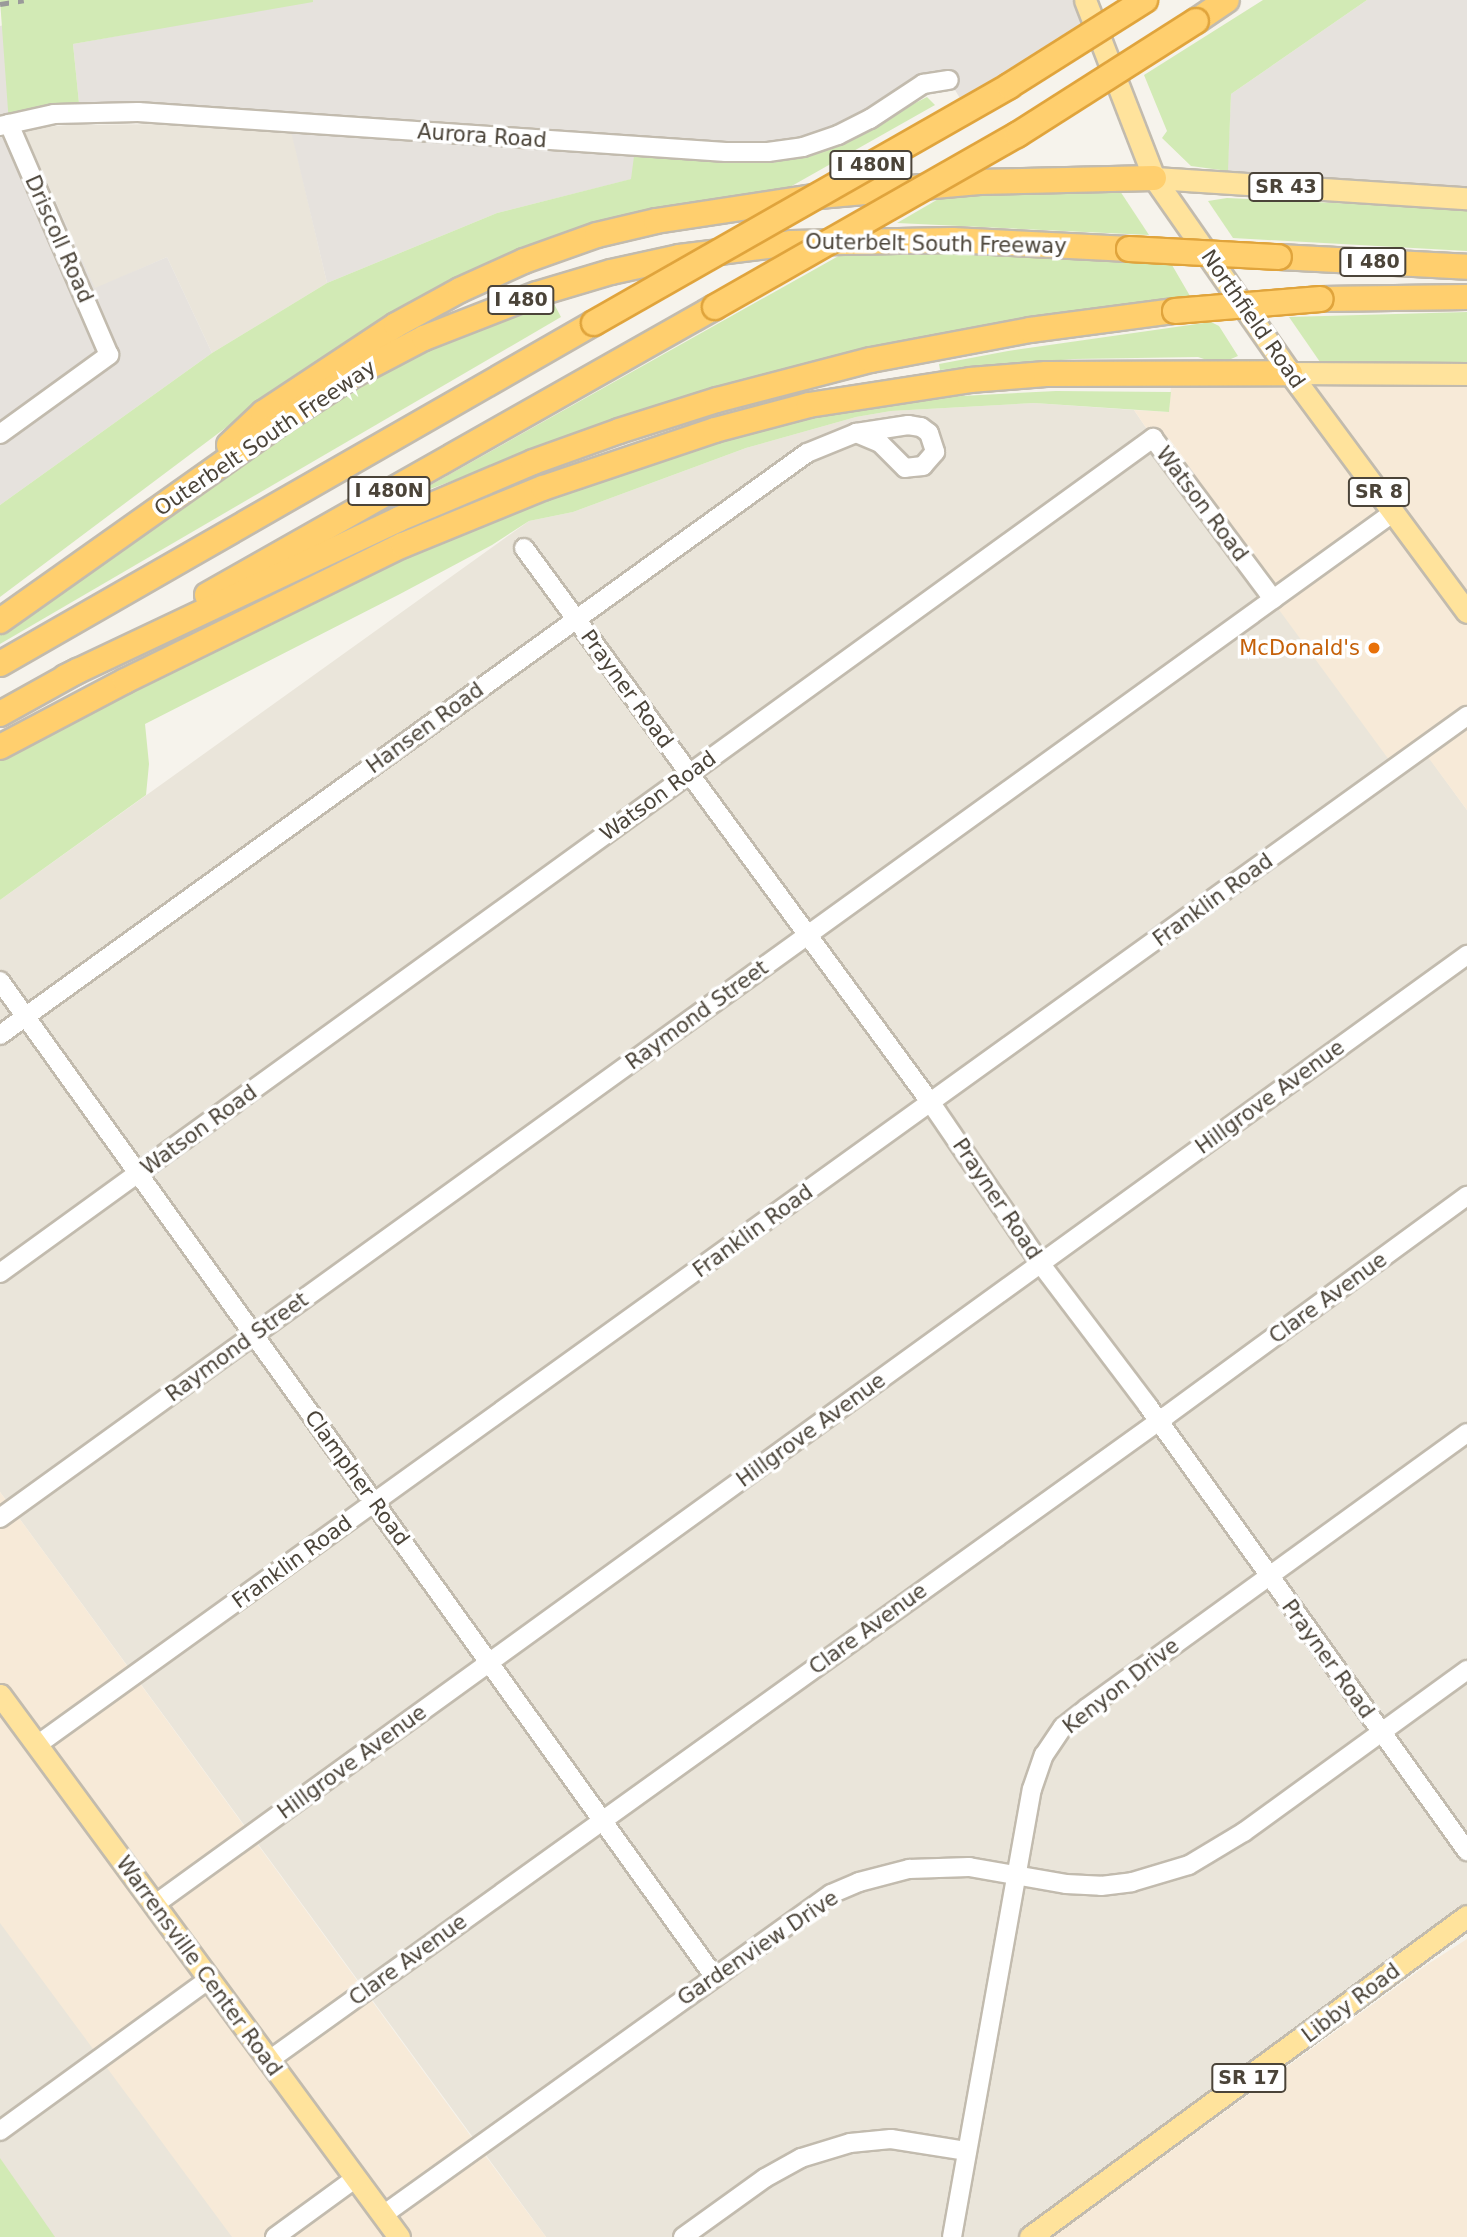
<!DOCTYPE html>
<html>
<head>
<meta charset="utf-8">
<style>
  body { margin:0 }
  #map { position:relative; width:1467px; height:2237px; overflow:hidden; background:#f6f3ec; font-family:"DejaVu Sans",sans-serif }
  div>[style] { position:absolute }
  .residential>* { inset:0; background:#eae5da }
  .commercial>* { inset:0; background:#f7ead8 }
  .industrial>* { inset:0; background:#e6e2dd }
  .green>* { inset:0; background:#d2eab5 }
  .roads { filter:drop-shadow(2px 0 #c2bbae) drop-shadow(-2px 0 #c2bbae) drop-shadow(0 2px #c2bbae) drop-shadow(0 -2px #c2bbae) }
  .minor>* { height:18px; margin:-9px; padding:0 9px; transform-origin:9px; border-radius:9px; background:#fff }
  .major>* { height:21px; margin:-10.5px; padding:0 10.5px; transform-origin:10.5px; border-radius:10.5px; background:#ffe39c }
  .highway>* { height:24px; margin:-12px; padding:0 12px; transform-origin:12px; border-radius:12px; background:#ffcf6e }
  .rail>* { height:4.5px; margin-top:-2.25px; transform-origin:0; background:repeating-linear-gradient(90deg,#9a9a9a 0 9px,transparent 0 18px) }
  .bridges { filter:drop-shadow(2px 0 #e0a43c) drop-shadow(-2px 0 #e0a43c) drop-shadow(0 2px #e0a43c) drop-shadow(0 -2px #e0a43c) }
  .highway-bridge>* { height:24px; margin:-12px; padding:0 12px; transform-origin:12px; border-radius:12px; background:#ffcf6e }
  .dots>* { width:19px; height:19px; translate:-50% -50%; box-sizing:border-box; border:4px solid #fff; border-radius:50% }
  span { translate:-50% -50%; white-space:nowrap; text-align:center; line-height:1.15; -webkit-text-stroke:7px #fff; paint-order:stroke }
  .shield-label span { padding:2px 5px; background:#fff; border:2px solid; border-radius:5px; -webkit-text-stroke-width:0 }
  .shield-label { font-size:19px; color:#4b4439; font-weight:700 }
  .street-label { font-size:21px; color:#4b4439 }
  .food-label { font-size:21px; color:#c56008 }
  .right { translate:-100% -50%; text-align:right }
</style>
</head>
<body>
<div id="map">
  <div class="residential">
    <i style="clip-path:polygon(172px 124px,292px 133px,327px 283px,212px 353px,167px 257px,95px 289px,23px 129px,67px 125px)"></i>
    <i style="clip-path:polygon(1034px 403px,1134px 410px,1153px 438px,1422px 748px,1467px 810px,1467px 1916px,1030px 2237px,546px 2237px,0 1492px,0 900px,529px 521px,573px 512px,746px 448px,856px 417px,891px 411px)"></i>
    <i style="clip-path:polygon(0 1919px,238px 2237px,0 2237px)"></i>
  </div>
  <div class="commercial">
    <i style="clip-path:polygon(1172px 374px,1467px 374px,1467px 810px,1422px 749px,1395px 768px,1153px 438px,1134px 410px,1169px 412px)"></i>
    <i style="clip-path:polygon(0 1492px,478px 2146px,546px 2237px,232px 2237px,0 1923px)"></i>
    <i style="clip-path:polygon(1467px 1939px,1467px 2237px,1053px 2237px,1428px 1964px)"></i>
  </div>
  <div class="industrial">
    <i style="clip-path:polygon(313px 0,1085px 0,1099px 37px,967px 110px,949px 80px,803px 147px,636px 146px,632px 179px,497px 213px,327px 283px,289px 123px,80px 113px,73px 44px)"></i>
    <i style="clip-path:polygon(1367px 0,1467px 0,1467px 198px,1227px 183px,1231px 94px)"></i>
    <i style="clip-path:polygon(4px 25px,11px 104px,95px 288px,167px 257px,212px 353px,0 505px,0 26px)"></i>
  </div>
  <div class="green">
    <i style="clip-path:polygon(0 0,313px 0,313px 2px,73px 44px,80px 113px,9px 124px)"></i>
    <i style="clip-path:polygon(1263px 0,1367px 0,1231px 94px,1228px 171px,1191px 166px,1162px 138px,1167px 131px,1144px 75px)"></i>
    <i style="clip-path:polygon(927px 97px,935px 105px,774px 196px,708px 200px,649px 213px,511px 252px,424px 295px,288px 381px,0 597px,0 505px,212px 353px,327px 283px,497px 213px,631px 179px,634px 156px,773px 163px,846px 138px)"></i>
    <i style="clip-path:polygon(1120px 191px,1149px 235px,897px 223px,947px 194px)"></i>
    <i style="clip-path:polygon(1227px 198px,1467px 209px,1467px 251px,1233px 238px,1208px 201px)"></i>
    <i style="clip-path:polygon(851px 249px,943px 251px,1172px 265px,1190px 296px,1025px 317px,865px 349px,572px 437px,411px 496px)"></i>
    <i style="clip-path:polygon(553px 302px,561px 317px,0 644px,0 632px,345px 393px,422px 350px,502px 315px)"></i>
    <i style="clip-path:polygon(1467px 312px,1467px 362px,1320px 362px,1289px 317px)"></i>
    <i style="clip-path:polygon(1211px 322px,1219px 326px,1238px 356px,1219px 364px,1198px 357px,1074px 359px,940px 370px,939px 364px,1008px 351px)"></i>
    <i style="clip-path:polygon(1056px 391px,1171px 392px,1169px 412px,1034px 403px,891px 411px,856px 417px,746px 448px,573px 512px,529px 521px,492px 545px,400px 594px,145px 724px,149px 764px,146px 795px,0 900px,0 759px,353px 580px,524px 507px,664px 457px,739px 435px,817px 416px,924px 398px)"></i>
    <i style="clip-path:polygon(0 2158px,55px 2237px,0 2237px)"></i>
  </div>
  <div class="roads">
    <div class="minor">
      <i style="left:0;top:126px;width:55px;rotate:-12.5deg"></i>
      <i style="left:54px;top:114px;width:84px;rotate:-1.4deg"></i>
      <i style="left:138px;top:112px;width:589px;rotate:3.89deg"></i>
      <i style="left:726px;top:152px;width:42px"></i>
      <i style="left:768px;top:152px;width:35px;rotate:-8deg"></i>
      <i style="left:803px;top:147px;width:37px;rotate:-19deg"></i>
      <i style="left:838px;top:135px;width:36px;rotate:-27deg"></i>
      <i style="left:870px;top:119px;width:64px;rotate:-33.4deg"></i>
      <i style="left:923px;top:84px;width:26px;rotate:-9deg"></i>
      <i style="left:0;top:434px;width:135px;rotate:-35.9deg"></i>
      <i style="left:109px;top:355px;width:252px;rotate:-113.4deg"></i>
      <i style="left:524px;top:548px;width:688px;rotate:53.75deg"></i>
      <i style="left:931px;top:1103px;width:194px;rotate:55.7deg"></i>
      <i style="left:1040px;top:1263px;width:179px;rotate:52.9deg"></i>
      <i style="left:1148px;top:1406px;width:548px;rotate:54.37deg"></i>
      <i style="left:0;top:981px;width:1225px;rotate:54.34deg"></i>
      <i style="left:0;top:1035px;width:995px;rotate:-35.8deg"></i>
      <i style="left:807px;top:453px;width:53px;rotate:-22.2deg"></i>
      <i style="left:856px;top:433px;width:53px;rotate:-8.7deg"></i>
      <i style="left:908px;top:425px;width:13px;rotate:9deg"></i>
      <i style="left:921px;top:427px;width:10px;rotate:37deg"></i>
      <i style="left:929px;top:433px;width:20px;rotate:72deg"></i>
      <i style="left:935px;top:452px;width:18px;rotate:131deg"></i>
      <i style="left:923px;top:466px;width:18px;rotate:174deg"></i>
      <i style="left:905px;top:468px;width:35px;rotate:-135deg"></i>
      <i style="left:880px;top:443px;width:26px;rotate:-157deg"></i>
      <i style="left:0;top:1273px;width:1424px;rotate:-35.91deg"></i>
      <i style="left:1153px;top:438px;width:201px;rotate:53.3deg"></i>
      <i style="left:0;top:1518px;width:1719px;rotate:-35.82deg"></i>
      <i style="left:37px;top:1745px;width:1762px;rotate:-35.74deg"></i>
      <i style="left:154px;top:1905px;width:1621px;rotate:-35.89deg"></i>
      <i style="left:268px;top:2061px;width:1106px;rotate:-35.69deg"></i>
      <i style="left:1166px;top:1416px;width:373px;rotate:-36.2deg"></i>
      <i style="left:0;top:2131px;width:258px;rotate:-36deg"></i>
      <i style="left:383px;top:2215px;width:551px;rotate:-35.62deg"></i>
      <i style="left:831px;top:1894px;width:30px;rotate:-23deg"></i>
      <i style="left:859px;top:1882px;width:52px;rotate:-14.6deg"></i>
      <i style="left:909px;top:1869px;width:60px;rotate:-1.9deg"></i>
      <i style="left:969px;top:1867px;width:98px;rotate:9.9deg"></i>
      <i style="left:1066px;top:1884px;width:35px;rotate:3deg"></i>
      <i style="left:1101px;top:1886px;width:31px;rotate:-7deg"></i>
      <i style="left:1132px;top:1882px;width:59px;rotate:-16.6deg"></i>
      <i style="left:1189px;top:1865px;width:64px;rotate:-31deg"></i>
      <i style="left:1244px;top:1832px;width:276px;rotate:-36deg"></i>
      <i style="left:275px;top:2237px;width:100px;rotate:-36.1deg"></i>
      <i style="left:683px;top:2237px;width:101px;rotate:-35.7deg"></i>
      <i style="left:765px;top:2178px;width:41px;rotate:-29.1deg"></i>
      <i style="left:801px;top:2158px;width:51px;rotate:-17deg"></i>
      <i style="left:850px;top:2143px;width:41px;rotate:-5.6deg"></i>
      <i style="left:891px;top:2139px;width:77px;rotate:9deg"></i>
      <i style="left:952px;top:2237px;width:455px;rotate:-79.9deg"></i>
      <i style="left:1032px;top:1789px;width:36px;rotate:-71deg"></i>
      <i style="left:1044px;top:1755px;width:34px;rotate:-56deg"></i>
      <i style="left:1063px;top:1727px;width:31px;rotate:-38deg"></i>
      <i style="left:1087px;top:1708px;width:469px;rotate:-35.9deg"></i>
    </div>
    <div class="major">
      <i style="left:1085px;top:0;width:191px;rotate:68.8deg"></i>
      <i style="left:1154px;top:178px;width:238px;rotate:55.1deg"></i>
      <i style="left:1290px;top:373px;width:297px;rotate:53.5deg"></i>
      <i style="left:1154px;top:178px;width:314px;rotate:3.7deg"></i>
      <i style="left:1290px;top:373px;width:177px;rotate:0.3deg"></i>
      <i style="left:0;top:1695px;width:673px;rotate:53.64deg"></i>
      <i style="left:1030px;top:2237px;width:542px;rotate:-36.3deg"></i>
    </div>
    <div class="highway">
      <i style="left:1196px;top:21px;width:37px;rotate:-34deg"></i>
      <i style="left:1279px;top:257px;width:188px;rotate:3deg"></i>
      <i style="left:1321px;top:299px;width:146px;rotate:-0.8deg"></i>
      <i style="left:229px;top:445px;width:47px;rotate:-43.3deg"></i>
      <i style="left:263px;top:413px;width:159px;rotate:-33.5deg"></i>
      <i style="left:396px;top:325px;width:73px;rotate:-28.7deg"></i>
      <i style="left:460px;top:290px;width:70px;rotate:-24.4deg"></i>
      <i style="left:524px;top:261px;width:77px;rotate:-19.6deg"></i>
      <i style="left:597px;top:235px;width:61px;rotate:-13.3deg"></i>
      <i style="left:656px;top:221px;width:165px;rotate:-8.7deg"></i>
      <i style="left:819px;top:196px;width:161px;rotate:-5deg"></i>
      <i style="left:979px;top:182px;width:175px;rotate:-1.3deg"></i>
      <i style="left:207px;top:595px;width:584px;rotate:-29.55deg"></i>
      <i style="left:0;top:621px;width:352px;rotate:-35.3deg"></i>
      <i style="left:287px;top:418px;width:81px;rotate:-32.9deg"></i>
      <i style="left:355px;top:374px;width:78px;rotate:-27.6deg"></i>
      <i style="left:424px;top:338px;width:121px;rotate:-21.3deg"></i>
      <i style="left:537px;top:294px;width:77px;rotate:-16.6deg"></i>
      <i style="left:611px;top:272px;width:70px;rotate:-12.4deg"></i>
      <i style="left:679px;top:257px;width:113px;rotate:-7.1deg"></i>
      <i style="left:791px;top:243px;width:161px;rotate:-1.1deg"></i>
      <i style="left:952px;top:240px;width:177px;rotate:2.9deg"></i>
      <i style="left:0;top:664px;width:685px;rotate:-29.86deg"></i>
      <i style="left:65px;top:677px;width:369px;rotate:-25.3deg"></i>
      <i style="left:399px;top:519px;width:146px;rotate:-23deg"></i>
      <i style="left:533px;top:462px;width:91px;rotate:-19.8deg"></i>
      <i style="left:619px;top:431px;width:103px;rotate:-17.6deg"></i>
      <i style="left:717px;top:400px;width:159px;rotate:-14.6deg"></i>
      <i style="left:871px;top:360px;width:162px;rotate:-10.7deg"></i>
      <i style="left:1030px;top:330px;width:146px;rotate:-7.5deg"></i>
      <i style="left:0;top:714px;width:90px;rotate:-29.1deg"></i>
      <i style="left:0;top:747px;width:141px;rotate:-27.8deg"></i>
      <i style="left:125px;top:681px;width:309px;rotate:-26.1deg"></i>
      <i style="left:403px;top:545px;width:151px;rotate:-22.2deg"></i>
      <i style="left:543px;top:488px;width:182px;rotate:-18.6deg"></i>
      <i style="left:715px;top:430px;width:97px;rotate:-14.9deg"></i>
      <i style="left:809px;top:405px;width:163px;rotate:-8.8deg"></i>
      <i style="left:970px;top:380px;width:76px;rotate:-4.5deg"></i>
      <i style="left:1046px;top:374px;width:244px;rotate:-0.2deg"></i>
    </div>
  </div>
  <div class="rail">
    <i style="left:0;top:4px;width:24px;rotate:-9deg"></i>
  </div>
  <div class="bridges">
    <div class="highway-bridge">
      <i style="left:1129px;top:249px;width:150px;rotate:3.1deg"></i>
      <i style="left:715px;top:307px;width:348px;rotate:-29.7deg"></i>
      <i style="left:1017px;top:135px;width:212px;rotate:-32.5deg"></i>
      <i style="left:1175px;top:311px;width:146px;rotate:-4.7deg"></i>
      <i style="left:594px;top:323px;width:478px;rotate:-29.7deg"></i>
      <i style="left:1009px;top:86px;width:161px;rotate:-32.3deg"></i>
    </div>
  </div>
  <div class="dots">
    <i style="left:1374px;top:648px;background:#e8710a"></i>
  </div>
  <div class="shield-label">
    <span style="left:871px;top:165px">I 480N</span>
    <span style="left:1286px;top:187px">SR 43</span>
    <span style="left:1373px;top:262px">I 480</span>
    <span style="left:521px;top:300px">I 480</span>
    <span style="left:389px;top:491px">I 480N</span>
    <span style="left:1379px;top:492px">SR 8</span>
    <span style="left:1249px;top:2078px">SR 17</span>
  </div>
  <div class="street-label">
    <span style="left:482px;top:136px;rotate:4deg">Aurora Road</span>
    <span style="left:59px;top:239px;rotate:66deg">Driscoll Road</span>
    <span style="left:936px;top:244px;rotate:1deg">Outerbelt South Freeway</span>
    <span style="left:1253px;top:319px;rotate:55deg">Northfield Road</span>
    <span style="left:265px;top:438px;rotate:-34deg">Outerbelt South Freeway</span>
    <span style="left:1202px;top:504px;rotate:53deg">Watson Road</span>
    <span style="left:627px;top:689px;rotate:54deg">Prayner Road</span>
    <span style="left:425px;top:728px;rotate:-36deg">Hansen Road</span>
    <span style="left:658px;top:796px;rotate:-36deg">Watson Road</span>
    <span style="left:1213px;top:900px;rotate:-36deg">Franklin Road</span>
    <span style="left:697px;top:1015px;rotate:-36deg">Raymond Street</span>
    <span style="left:1270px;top:1097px;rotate:-36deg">Hillgrove Avenue</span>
    <span style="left:199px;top:1130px;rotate:-36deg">Watson Road</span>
    <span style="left:997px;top:1199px;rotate:56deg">Prayner Road</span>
    <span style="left:753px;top:1231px;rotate:-36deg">Franklin Road</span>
    <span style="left:1328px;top:1298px;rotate:-36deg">Clare Avenue</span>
    <span style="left:237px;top:1347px;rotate:-36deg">Raymond Street</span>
    <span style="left:811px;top:1430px;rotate:-36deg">Hillgrove Avenue</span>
    <span style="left:357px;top:1478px;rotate:54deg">Clampher Road</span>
    <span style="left:292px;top:1562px;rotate:-36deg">Franklin Road</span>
    <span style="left:868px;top:1629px;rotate:-36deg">Clare Avenue</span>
    <span style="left:1328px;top:1659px;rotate:54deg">Prayner Road</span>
    <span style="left:1121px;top:1686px;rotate:-38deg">Kenyon Drive</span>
    <span style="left:352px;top:1762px;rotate:-36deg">Hillgrove Avenue</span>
    <span style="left:758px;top:1948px;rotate:-34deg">Gardenview Drive</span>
    <span style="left:408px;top:1960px;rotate:-36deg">Clare Avenue</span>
    <span style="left:199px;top:1966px;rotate:54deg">Warrensville Center Road</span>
    <span style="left:1351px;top:2003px;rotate:-37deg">Libby Road</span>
  </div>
  <div class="food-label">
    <span class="right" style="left:1360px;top:648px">McDonald's</span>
  </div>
</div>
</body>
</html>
